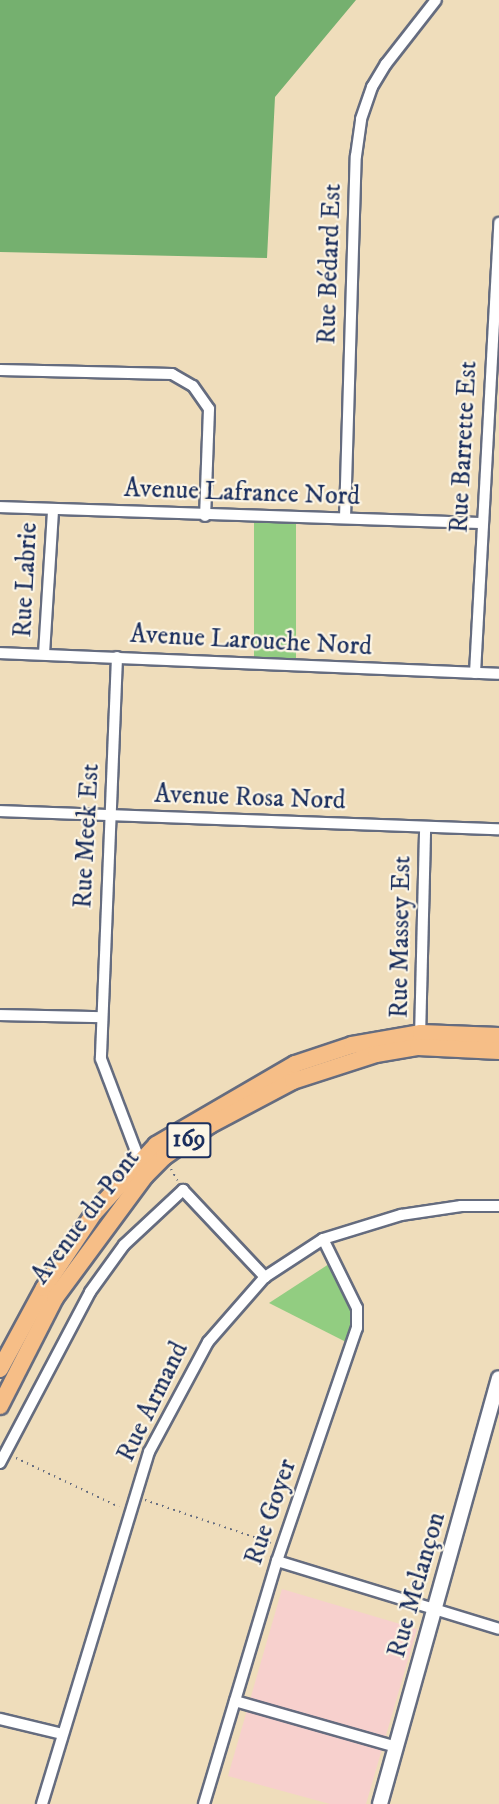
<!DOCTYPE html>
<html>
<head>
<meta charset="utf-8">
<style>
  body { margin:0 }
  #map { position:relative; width:499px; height:1804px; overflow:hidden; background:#efddbb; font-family:"IM FELL DW Pica",serif }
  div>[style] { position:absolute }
  .built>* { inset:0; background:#f7d0cd }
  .green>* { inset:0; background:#92cd81; transform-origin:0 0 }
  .forest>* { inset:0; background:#75b06f }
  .path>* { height:2px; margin-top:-1px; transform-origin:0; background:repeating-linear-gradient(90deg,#656c7f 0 1.5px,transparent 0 6px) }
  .roads { filter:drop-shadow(2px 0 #656c7f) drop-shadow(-2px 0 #656c7f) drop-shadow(0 2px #656c7f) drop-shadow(0 -2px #656c7f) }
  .minor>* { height:10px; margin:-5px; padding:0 5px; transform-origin:5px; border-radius:5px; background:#fff }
  .tertiary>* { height:14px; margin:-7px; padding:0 7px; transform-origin:7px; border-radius:7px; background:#fff }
  .primary>* { height:16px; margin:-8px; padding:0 8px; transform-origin:8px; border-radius:8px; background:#f6be87 }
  span { translate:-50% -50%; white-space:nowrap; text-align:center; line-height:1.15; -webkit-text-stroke:4.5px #fcf5e5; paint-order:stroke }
  .shield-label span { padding:2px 4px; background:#fcf5e5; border:2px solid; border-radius:4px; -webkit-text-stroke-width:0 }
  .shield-label { font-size:24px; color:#1b2f5e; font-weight:700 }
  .street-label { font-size:26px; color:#1b2f5e }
</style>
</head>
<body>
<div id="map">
  <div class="built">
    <i style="clip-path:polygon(282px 1589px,417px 1629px,366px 1804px,330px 1804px,228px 1776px)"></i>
  </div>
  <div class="green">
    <i style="left:254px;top:517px;width:42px;height:149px"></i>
    <i style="clip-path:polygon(329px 1264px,354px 1317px,348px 1343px,269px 1303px)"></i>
  </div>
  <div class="forest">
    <i style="clip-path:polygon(0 0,356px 0,275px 97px,267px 258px,0 252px)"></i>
  </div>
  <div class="path">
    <i style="left:171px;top:1169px;width:13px;rotate:61deg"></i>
    <i style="left:16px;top:1458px;width:114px;rotate:25.4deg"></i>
    <i style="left:145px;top:1500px;width:133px;rotate:18.8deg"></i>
  </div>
  <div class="roads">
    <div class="minor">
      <i style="left:0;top:370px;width:172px;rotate:1.3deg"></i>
      <i style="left:172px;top:374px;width:24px;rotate:30deg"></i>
      <i style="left:193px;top:386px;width:28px;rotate:55deg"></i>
      <i style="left:209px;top:409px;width:107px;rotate:92.1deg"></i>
      <i style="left:0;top:507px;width:483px;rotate:1.9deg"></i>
      <i style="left:345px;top:518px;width:362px;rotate:-88.3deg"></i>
      <i style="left:356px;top:156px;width:37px;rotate:-82deg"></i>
      <i style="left:361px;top:119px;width:34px;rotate:-71deg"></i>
      <i style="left:372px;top:87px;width:27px;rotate:-59deg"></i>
      <i style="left:386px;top:64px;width:81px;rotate:-52deg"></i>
      <i style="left:0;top:653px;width:499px;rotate:2.4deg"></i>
      <i style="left:44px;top:654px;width:145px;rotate:-86.4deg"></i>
      <i style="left:117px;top:657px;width:402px;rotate:92.3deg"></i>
      <i style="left:101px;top:1059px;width:116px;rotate:69.2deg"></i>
      <i style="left:475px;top:673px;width:451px;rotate:-86.9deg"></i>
      <i style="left:0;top:811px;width:499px;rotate:2.1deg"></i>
      <i style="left:0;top:1015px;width:99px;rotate:1.2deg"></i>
      <i style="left:420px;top:1038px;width:211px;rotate:-88.6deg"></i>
      <i style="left:0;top:1463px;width:193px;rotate:-62.2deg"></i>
      <i style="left:90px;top:1292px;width:58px;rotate:-54.1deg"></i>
      <i style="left:124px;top:1245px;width:81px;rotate:-43deg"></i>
      <i style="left:183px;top:1190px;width:120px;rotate:46.7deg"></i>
      <i style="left:277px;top:1561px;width:232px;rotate:17deg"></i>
      <i style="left:235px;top:1701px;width:167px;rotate:15.9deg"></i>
      <i style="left:0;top:1719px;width:64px;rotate:13.6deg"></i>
      <i style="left:42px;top:1804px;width:368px;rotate:-73.1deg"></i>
      <i style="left:149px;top:1452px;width:125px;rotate:-61.8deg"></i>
      <i style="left:208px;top:1342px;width:86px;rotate:-48.8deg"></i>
      <i style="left:265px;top:1277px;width:69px;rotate:-33.2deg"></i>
      <i style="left:323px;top:1239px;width:82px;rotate:-17.1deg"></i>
      <i style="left:401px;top:1215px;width:61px;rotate:-8.5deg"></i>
      <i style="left:461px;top:1206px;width:38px"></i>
      <i style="left:204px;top:1804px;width:254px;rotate:-73.3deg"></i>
      <i style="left:277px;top:1561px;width:246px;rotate:-71.1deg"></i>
      <i style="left:357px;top:1328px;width:20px;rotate:-90deg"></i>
      <i style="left:357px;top:1308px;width:77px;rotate:-116.2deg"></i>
    </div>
    <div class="tertiary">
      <i style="left:380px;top:1804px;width:442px;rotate:-74.4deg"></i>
    </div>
    <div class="primary">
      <i style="left:0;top:1369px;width:92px;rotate:-61.5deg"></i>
      <i style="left:44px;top:1288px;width:90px;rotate:-56.3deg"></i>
      <i style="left:94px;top:1213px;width:92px;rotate:-47.6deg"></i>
      <i style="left:156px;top:1145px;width:161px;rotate:-30.2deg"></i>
      <i style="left:295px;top:1064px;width:60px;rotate:-18.4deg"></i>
      <i style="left:352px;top:1045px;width:70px;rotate:-9.9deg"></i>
      <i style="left:421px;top:1033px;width:78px;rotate:2.2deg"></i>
      <i style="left:0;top:1406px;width:121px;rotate:-63deg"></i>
      <i style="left:55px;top:1298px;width:152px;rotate:-53.6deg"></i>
      <i style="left:145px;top:1176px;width:27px;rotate:-45deg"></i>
      <i style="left:164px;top:1157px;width:56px;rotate:-34.8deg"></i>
      <i style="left:210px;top:1125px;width:94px;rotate:-27.9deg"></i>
      <i style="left:293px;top:1081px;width:87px;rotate:-18deg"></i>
      <i style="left:376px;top:1054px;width:43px;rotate:-9.5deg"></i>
      <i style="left:418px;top:1047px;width:81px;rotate:2.8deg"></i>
    </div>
  </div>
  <div class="shield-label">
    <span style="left:189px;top:1140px">169</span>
  </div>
  <div class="street-label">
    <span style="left:330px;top:264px;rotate:-88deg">Rue Bédard Est</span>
    <span style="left:464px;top:447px;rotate:-87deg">Rue Barrette Est</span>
    <span style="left:242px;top:493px;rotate:2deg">Avenue Lafrance Nord</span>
    <span style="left:26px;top:580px;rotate:-87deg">Rue Labrie</span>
    <span style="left:251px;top:641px;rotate:3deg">Avenue Larouche Nord</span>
    <span style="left:250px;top:798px;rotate:2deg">Avenue Rosa Nord</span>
    <span style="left:87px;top:836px;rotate:-87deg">Rue Meek Est</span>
    <span style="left:401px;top:937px;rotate:-89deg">Rue Massey Est</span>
    <span style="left:86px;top:1217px;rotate:-53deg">Avenue du Pont</span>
    <span style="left:153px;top:1402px;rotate:-64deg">Rue Armand</span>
    <span style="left:271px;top:1512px;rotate:-71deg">Rue Goyer</span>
    <span style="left:417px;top:1585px;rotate:-74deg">Rue Melançon</span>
  </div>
</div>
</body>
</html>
